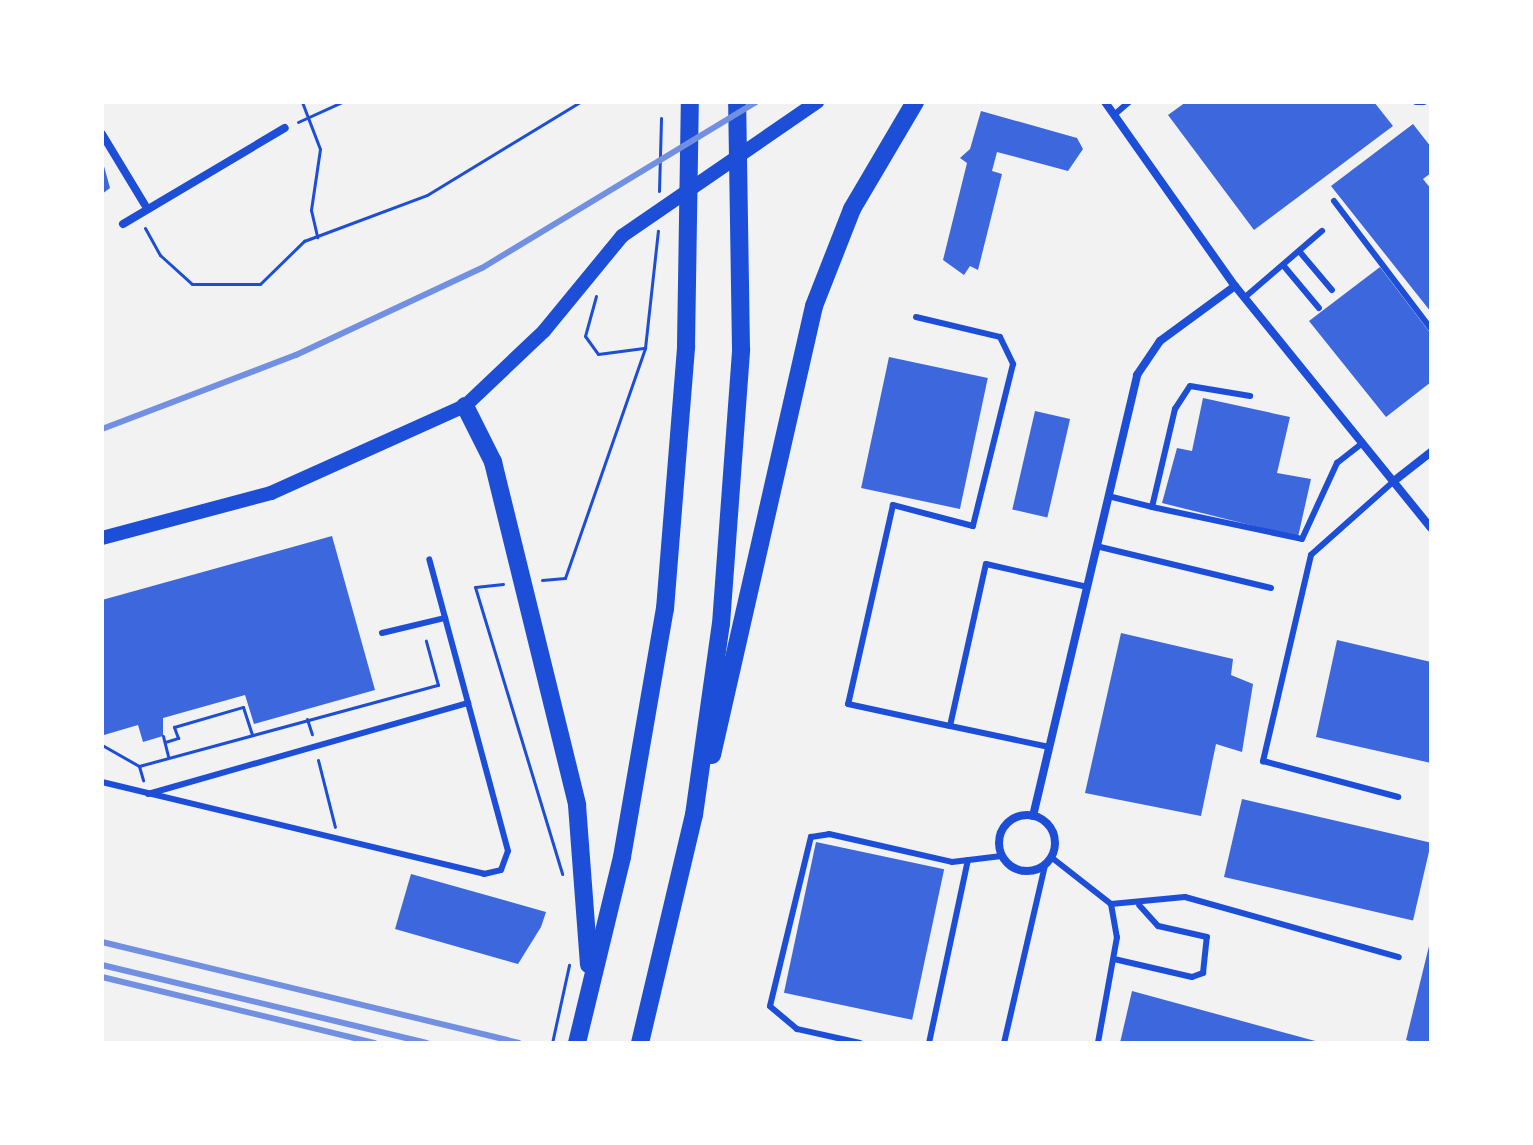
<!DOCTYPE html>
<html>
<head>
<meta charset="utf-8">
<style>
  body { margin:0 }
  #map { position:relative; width:1533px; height:1145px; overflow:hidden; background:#f2f2f2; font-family:Commissioner,sans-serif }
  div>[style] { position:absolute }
  .building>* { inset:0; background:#3d67dc; transform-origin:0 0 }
  .path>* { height:3px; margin:-1.5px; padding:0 1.5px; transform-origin:1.5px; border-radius:1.5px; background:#1d4ed8 }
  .service>* { height:6px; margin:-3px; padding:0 3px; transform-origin:3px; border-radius:3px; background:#1d4ed8 }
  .minor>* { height:8px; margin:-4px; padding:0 4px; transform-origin:4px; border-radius:4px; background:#1d4ed8 }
  .minor>.ring { margin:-4px; padding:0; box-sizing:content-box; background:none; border:8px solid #1d4ed8; border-radius:50% }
  .tertiary>* { height:14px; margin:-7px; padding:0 7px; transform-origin:7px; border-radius:7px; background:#1d4ed8 }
  .trunk>* { height:18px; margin:-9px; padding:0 9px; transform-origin:9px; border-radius:9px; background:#1d4ed8 }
  .rail>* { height:6px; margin:-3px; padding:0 3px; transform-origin:3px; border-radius:3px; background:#7290e2 }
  span { translate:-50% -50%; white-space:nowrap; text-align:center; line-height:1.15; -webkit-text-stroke:8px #fff; paint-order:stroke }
  .frame { position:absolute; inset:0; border:104px solid #fff; pointer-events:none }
</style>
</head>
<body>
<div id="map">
  <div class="building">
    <i style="clip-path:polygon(1186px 102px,1374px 102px,1393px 126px,1254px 230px,1168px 115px)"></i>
    <i style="clip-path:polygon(981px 111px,1077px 138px,1083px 149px,1068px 171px,997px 152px,992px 171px,1002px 174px,978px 270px,970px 266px,964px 275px,943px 260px,967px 163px,960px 158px,970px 149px)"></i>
    <i style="clip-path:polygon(1413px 124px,1431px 147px,1431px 173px,1423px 179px,1431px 189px,1431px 312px,1331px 186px)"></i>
    <i style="clip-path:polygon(102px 159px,110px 188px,102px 194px)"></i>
    <i style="clip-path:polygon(1380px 267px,1431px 334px,1431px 382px,1386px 417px,1309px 321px)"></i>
    <i style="left:889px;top:357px;width:101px;height:134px;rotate:12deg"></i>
    <i style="clip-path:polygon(1203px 398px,1290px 417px,1277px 473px,1311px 479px,1298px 537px,1162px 503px,1177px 448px,1192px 451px)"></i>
    <i style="left:1035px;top:411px;width:36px;height:101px;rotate:13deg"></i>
    <i style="clip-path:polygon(332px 536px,375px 690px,254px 724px,245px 695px,163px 718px,163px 736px,143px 742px,138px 725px,104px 735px,102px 600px)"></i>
    <i style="clip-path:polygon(1121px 633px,1233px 659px,1231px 675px,1253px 684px,1242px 752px,1216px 744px,1201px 816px,1085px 793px)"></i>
    <i style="clip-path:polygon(1337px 640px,1431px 662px,1431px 763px,1316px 737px)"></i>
    <i style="left:1242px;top:799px;width:194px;height:80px;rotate:13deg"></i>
    <i style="left:816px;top:842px;width:131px;height:154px;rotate:12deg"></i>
    <i style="clip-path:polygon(411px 874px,546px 912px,541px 927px,518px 964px,395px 929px)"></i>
    <i style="clip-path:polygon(1430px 942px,1431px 1043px,1416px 1043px,1406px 1040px)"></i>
    <i style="clip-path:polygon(1132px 991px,1319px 1042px,1319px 1043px,1120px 1043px)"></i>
  </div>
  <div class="path">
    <i style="left:302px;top:102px;width:50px;rotate:69deg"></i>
    <i style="left:320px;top:149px;width:62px;rotate:98.4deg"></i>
    <i style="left:311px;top:210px;width:28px;rotate:77deg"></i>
    <i style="left:298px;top:122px;width:48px;rotate:-24.4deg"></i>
    <i style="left:659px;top:191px;width:73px;rotate:-88.4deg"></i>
    <i style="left:145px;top:228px;width:31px;rotate:61deg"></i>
    <i style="left:160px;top:255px;width:43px;rotate:42.2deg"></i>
    <i style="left:192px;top:284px;width:68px"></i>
    <i style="left:260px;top:284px;width:62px;rotate:-44.3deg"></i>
    <i style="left:304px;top:241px;width:131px;rotate:-20.5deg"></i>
    <i style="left:427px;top:195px;width:179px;rotate:-31.3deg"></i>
    <i style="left:596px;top:296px;width:41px;rotate:105.4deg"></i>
    <i style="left:585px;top:336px;width:22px;rotate:54deg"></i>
    <i style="left:598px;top:354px;width:46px;rotate:-7.4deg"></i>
    <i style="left:542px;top:580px;width:23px;rotate:-5deg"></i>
    <i style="left:565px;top:578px;width:244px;rotate:-70.8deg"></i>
    <i style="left:645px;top:348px;width:118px;rotate:-83.7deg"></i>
    <i style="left:503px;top:584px;width:28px;rotate:174deg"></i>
    <i style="left:475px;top:587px;width:300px;rotate:73.1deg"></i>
    <i style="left:307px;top:719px;width:16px;rotate:72deg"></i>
    <i style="left:163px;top:736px;width:21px;rotate:76deg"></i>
    <i style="left:165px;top:742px;width:14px;rotate:-17deg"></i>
    <i style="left:178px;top:738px;width:12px;rotate:-110deg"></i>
    <i style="left:174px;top:727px;width:72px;rotate:-16.2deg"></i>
    <i style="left:243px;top:707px;width:29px;rotate:72deg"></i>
    <i style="left:102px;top:745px;width:43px;rotate:29.6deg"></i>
    <i style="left:139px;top:766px;width:15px;rotate:74deg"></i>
    <i style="left:318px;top:760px;width:69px;rotate:75.8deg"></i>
    <i style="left:139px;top:766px;width:310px;rotate:-15.2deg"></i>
    <i style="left:438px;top:685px;width:46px;rotate:-105.3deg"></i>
    <i style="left:552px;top:1043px;width:80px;rotate:-77.7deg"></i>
  </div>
  <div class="service">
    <i style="left:1416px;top:102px;width:8px"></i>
    <i style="left:1114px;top:115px;width:20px;rotate:-41deg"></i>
    <i style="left:1334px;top:201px;width:161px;rotate:52.8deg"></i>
    <i style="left:1299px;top:251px;width:51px;rotate:49.8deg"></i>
    <i style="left:1283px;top:265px;width:56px;rotate:50.1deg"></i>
    <i style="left:1244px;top:298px;width:103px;rotate:-40.7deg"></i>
    <i style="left:916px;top:317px;width:86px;rotate:13.4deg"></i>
    <i style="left:1000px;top:337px;width:30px;rotate:64deg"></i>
    <i style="left:1013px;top:364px;width:167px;rotate:103.9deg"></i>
    <i style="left:973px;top:526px;width:83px;rotate:-165.3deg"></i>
    <i style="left:893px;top:505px;width:204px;rotate:102.7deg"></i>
    <i style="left:848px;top:704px;width:104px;rotate:12.2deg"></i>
    <i style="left:1394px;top:481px;width:111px;rotate:138.3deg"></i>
    <i style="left:1311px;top:555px;width:212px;rotate:103.1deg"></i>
    <i style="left:1263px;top:761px;width:140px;rotate:14.9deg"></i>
    <i style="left:1108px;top:496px;width:45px;rotate:14deg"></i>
    <i style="left:1152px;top:507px;width:101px;rotate:-76.8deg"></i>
    <i style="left:1175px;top:409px;width:27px;rotate:-57deg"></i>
    <i style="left:1190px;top:386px;width:61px;rotate:9.5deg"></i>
    <i style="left:1152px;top:507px;width:153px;rotate:12deg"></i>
    <i style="left:1302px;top:539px;width:84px;rotate:-65.3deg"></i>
    <i style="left:1337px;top:463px;width:33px;rotate:-38deg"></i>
    <i style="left:1096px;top:546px;width:180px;rotate:13.5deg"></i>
    <i style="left:382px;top:633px;width:65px;rotate:-13.4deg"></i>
    <i style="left:1049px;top:747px;width:101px;rotate:-168deg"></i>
    <i style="left:950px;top:726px;width:166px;rotate:-77.5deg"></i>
    <i style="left:986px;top:564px;width:104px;rotate:12.8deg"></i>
    <i style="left:102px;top:782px;width:393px;rotate:13.5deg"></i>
    <i style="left:484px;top:874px;width:17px;rotate:-13deg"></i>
    <i style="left:501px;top:870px;width:20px;rotate:-70deg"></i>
    <i style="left:508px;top:851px;width:302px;rotate:-105.1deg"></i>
    <i style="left:148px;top:794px;width:333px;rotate:-15.9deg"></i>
    <i style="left:1051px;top:857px;width:76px;rotate:38.1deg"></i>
    <i style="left:1111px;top:904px;width:34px;rotate:80deg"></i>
    <i style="left:1117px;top:937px;width:108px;rotate:100.2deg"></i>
    <i style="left:1111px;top:904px;width:74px;rotate:-5.4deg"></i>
    <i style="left:1185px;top:897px;width:222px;rotate:15.7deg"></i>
    <i style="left:1114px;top:959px;width:80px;rotate:13deg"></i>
    <i style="left:1192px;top:977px;width:12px;rotate:-20deg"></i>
    <i style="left:1203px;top:973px;width:36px;rotate:-84deg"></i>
    <i style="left:1207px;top:937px;width:50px;rotate:-167.3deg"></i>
    <i style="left:1158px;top:926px;width:28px;rotate:-132deg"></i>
    <i style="left:860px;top:1043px;width:65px;rotate:-167.5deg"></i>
    <i style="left:797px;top:1029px;width:35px;rotate:-140deg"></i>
    <i style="left:770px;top:1006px;width:174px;rotate:-76.4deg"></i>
    <i style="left:811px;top:837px;width:18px;rotate:-9deg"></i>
    <i style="left:829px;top:834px;width:126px;rotate:12.8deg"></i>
    <i style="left:952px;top:862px;width:50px;rotate:-6.8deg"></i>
    <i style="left:929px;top:1043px;width:187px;rotate:-78deg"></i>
    <i style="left:1004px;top:1043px;width:183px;rotate:-77deg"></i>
  </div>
  <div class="minor">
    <i style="left:1105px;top:102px;width:225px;rotate:54.8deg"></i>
    <i style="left:1235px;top:286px;width:311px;rotate:51deg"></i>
    <i style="left:102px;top:134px;width:83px;rotate:58.8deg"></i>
    <i style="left:123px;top:224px;width:188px;rotate:-30.7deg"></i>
    <i style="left:1394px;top:481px;width:47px;rotate:-38.1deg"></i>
    <i class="ring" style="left:999px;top:815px;width:48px;height:48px"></i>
    <i style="left:1033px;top:816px;width:453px;rotate:-76.7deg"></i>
    <i style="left:1137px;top:375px;width:41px;rotate:-55.9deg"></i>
    <i style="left:1160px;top:341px;width:93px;rotate:-36.3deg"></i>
  </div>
  <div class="tertiary">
    <i style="left:102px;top:538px;width:175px;rotate:-14.9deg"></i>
    <i style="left:271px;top:493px;width:213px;rotate:-24.2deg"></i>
    <i style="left:465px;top:406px;width:109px;rotate:-43.5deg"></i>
    <i style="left:544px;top:331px;width:123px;rotate:-50.6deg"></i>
    <i style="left:622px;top:236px;width:237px;rotate:-34.5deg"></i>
  </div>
  <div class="trunk">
    <i style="left:465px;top:406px;width:63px;rotate:63.4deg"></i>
    <i style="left:493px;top:462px;width:353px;rotate:76.2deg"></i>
    <i style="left:577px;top:805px;width:160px;rotate:85.7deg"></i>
    <i style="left:712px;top:755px;width:460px;rotate:-77.2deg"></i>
    <i style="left:814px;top:306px;width:104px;rotate:-68.6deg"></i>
    <i style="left:852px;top:209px;width:124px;rotate:-59.5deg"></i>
    <i style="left:577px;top:1043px;width:191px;rotate:-76.4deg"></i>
    <i style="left:622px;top:857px;width:252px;rotate:-80.2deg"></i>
    <i style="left:665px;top:609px;width:264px;rotate:-85.4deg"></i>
    <i style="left:686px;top:346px;width:244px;rotate:-89.1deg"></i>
    <i style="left:640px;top:1043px;width:234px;rotate:-76.7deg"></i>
    <i style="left:694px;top:815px;width:193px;rotate:-82deg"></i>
    <i style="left:721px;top:624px;width:276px;rotate:-85.8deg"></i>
    <i style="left:741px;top:349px;width:247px;rotate:-90.9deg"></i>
  </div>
  <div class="rail">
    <i style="left:102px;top:429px;width:208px;rotate:-20.9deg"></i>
    <i style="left:296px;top:355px;width:205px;rotate:-25.1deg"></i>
    <i style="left:482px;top:268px;width:320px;rotate:-31.2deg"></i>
    <i style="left:102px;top:942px;width:429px;rotate:13.6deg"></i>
    <i style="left:102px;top:965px;width:334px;rotate:13.5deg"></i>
    <i style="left:102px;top:977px;width:281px;rotate:13.6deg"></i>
  </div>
  <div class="frame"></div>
</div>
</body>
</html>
